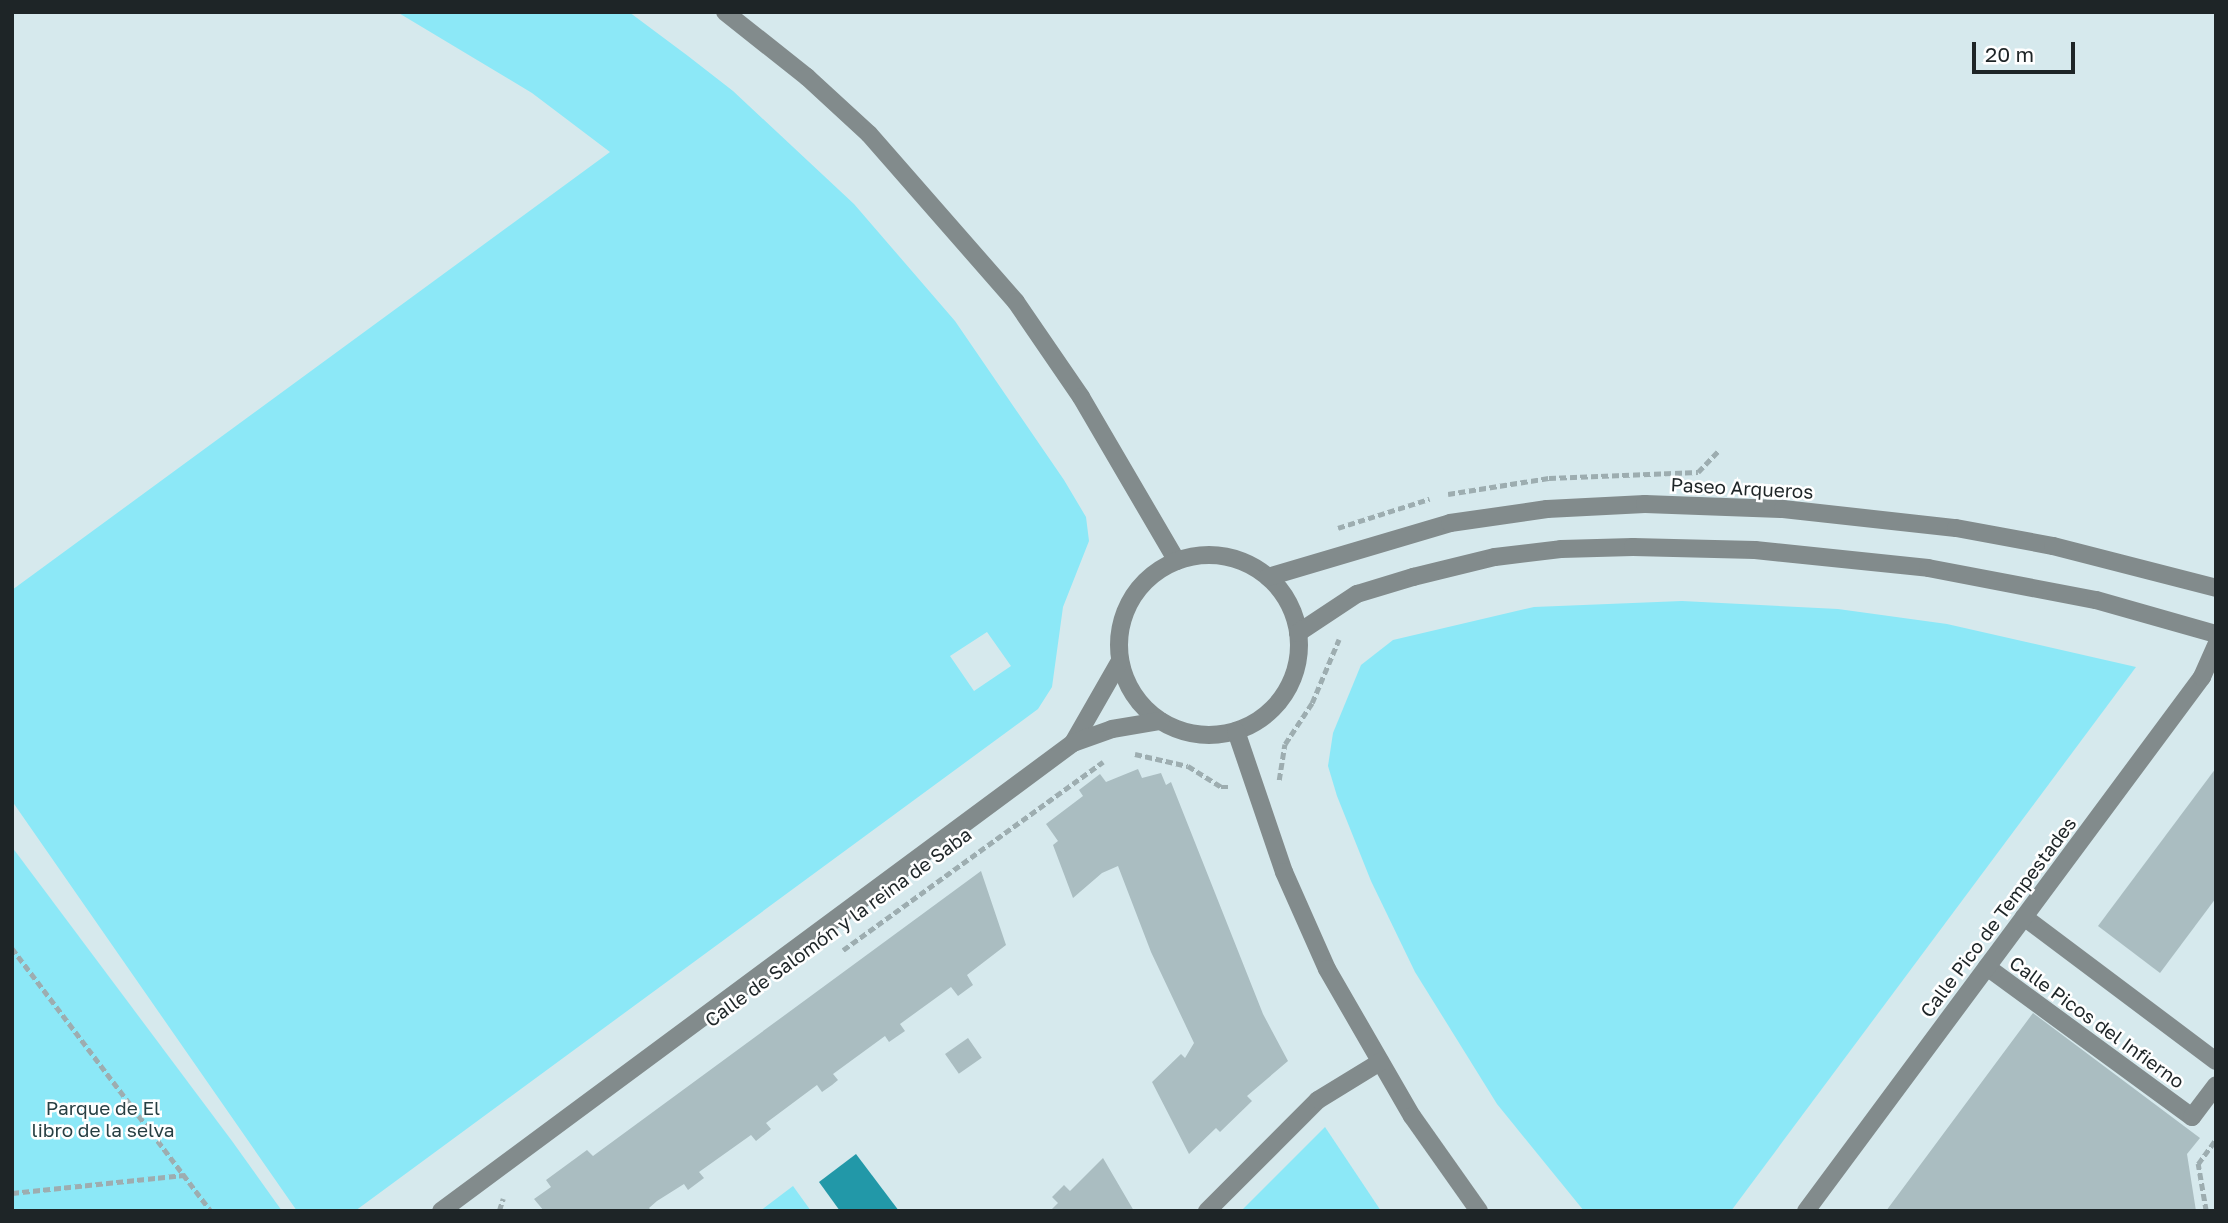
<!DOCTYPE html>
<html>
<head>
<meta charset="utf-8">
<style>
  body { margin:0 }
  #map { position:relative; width:2228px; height:1223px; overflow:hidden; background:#d6e9ed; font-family:"Golos Text",sans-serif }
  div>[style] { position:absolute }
  .green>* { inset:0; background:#8ce8f7 }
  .water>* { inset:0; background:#2298a8 }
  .building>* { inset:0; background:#aabdc1; transform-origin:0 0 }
  .path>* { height:4.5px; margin-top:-2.25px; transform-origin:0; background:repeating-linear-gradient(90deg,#9dadb0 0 7px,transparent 0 10.5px) }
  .minor>* { height:18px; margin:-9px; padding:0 9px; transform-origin:9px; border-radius:9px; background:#828b8c }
  .minor>.ring { margin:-9px; padding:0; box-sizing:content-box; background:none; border:18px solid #828b8c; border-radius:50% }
  span { translate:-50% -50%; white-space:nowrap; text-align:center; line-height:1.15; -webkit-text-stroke:5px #fff; paint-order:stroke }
  .street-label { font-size:19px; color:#1e2527 }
  .park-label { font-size:19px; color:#273f43 }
  .frame { position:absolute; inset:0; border:14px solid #1e2527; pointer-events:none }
  .scale { position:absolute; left:1972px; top:42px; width:103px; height:32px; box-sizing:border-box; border:4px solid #1e2527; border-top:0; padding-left:9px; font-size:21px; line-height:24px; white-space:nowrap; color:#1e2527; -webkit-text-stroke:5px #fff; paint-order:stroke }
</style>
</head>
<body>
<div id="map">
  <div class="green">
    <i style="clip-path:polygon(evenodd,397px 12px,629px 12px,688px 56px,733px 91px,854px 204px,955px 321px,1064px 480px,1086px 517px,1089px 541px,1063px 607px,1052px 687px,1038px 709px,355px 1211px,297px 1211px,12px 801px,12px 590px,610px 152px,532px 93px,397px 12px,987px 632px,1011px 666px,974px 691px,950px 656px,987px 632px)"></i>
    <i style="clip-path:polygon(1682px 601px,1838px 609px,1947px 624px,2136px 667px,1731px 1211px,1584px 1211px,1497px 1104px,1415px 972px,1371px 881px,1337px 796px,1328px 766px,1333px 733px,1361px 665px,1393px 640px,1534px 607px)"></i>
    <i style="clip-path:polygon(12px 847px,232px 1141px,282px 1211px,12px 1211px)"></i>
    <i style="clip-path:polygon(1325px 1127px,1381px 1211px,1241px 1211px)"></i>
    <i style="clip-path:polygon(793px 1186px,811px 1211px,760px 1211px)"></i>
  </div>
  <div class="water">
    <i style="clip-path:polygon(856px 1154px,899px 1211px,840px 1211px,819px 1182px)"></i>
  </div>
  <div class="building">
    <i style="clip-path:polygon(2216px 768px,2216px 898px,2160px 973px,2098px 926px)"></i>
    <i style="clip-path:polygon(1138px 769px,1142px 778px,1161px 773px,1166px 785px,1171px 782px,1263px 1014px,1288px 1061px,1247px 1096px,1252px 1101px,1220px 1132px,1216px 1128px,1189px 1154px,1152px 1082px,1181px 1054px,1185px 1058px,1194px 1043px,1151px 952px,1118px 866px,1102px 873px,1073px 898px,1053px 845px,1058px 841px,1046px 824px,1083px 796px,1079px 790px,1100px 774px,1106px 782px)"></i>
    <i style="clip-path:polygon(981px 871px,1006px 945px,967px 975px,973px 985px,958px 996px,951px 987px,900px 1024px,905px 1031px,889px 1042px,885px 1036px,833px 1074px,838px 1080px,832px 1085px,822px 1092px,817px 1085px,766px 1123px,771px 1129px,756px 1141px,751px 1135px,699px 1172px,704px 1178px,688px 1190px,684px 1184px,657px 1201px,649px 1208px,652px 1211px,544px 1211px,534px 1199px,551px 1187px,546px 1180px,587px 1150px,593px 1156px)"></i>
    <i style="clip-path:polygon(2033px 1013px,2200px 1138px,2187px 1154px,2196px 1211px,1886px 1211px)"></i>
    <i style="left:968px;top:1038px;width:24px;height:28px;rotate:55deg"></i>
    <i style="clip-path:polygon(1103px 1158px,1134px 1211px,1050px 1211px,1058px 1203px,1052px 1197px,1064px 1185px,1070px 1191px)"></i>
  </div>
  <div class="path">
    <i style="left:1448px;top:494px;width:102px;rotate:-9deg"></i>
    <i style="left:1549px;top:478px;width:149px;rotate:-2.3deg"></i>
    <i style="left:1698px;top:472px;width:30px;rotate:-46deg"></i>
    <i style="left:1338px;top:528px;width:96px;rotate:-17.7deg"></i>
    <i style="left:1135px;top:754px;width:54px;rotate:12.8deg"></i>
    <i style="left:1188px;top:766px;width:39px;rotate:32deg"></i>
    <i style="left:1221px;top:787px;width:8px"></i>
    <i style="left:1279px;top:780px;width:36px;rotate:-81deg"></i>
    <i style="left:1285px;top:744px;width:49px;rotate:-56.6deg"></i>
    <i style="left:1312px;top:703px;width:69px;rotate:-67.1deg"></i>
    <i style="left:12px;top:948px;width:330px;rotate:52.9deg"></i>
    <i style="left:843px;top:950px;width:321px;rotate:-35.9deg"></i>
    <i style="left:12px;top:1193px;width:173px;rotate:-6deg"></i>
    <i style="left:499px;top:1211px;width:13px;rotate:-72deg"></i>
    <i style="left:2206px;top:1211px;width:48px;rotate:-99.7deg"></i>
    <i style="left:2198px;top:1164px;width:31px;rotate:-54deg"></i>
  </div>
  <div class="minor">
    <i style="left:725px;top:12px;width:105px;rotate:38.4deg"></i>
    <i style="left:807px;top:77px;width:84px;rotate:42.6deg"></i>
    <i style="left:869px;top:134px;width:223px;rotate:48.8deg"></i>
    <i style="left:1016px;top:302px;width:115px;rotate:55.6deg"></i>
    <i style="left:1081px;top:397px;width:190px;rotate:59.7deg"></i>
    <i class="ring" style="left:1119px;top:555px;width:162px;height:162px"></i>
    <i style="left:1268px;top:577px;width:190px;rotate:-16.5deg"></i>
    <i style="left:1450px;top:523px;width:98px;rotate:-8.2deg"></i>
    <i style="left:1547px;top:509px;width:98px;rotate:-2.9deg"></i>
    <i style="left:1645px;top:504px;width:138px;rotate:2.1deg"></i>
    <i style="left:1783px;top:509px;width:174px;rotate:6.3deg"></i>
    <i style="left:1956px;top:528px;width:99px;rotate:10.5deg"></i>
    <i style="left:2053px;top:546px;width:168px;rotate:14.4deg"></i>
    <i style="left:1298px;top:633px;width:71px;rotate:-33.5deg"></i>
    <i style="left:1357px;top:594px;width:59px;rotate:-16.9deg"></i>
    <i style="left:1413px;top:577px;width:84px;rotate:-13.7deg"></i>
    <i style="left:1495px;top:557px;width:66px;rotate:-6.9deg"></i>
    <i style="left:1561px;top:549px;width:72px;rotate:-1.6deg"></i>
    <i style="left:1633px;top:547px;width:122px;rotate:1.4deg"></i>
    <i style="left:1755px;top:550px;width:174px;rotate:5.9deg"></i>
    <i style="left:1928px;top:568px;width:171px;rotate:10.8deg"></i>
    <i style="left:2096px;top:600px;width:125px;rotate:15.8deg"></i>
    <i style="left:1236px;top:731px;width:149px;rotate:71.2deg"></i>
    <i style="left:1284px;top:872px;width:106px;rotate:66.1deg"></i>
    <i style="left:1327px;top:969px;width:170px;rotate:60deg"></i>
    <i style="left:1412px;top:1116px;width:116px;rotate:54.8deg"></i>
    <i style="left:1073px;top:743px;width:95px;rotate:-60.2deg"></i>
    <i style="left:2024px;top:917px;width:240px;rotate:36.9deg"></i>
    <i style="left:1987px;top:967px;width:254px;rotate:36.2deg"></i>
    <i style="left:2192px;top:1117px;width:40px;rotate:-53deg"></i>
    <i style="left:441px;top:1211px;width:786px;rotate:-36.52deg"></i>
    <i style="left:1073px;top:743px;width:41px;rotate:-19.7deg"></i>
    <i style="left:1112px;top:729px;width:49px;rotate:-9.5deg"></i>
    <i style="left:1207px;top:1211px;width:157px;rotate:-45deg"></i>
    <i style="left:1318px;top:1100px;width:73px;rotate:-31.5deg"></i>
    <i style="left:1806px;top:1211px;width:665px;rotate:-53.44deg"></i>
    <i style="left:2202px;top:677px;width:35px;rotate:-66deg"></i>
  </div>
  <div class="street-label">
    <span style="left:1742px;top:488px;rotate:3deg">Paseo Arqueros</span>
    <span style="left:1998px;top:917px;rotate:-53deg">Calle Pico de Tempestades</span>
    <span style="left:838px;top:927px;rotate:-36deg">Calle de Salomón y la reina de Saba</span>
    <span style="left:2097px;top:1022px;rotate:36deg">Calle Picos del Infierno</span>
  </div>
  <div class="park-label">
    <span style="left:103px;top:1119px">Parque de El<br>libro de la selva</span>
  </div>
  <div class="frame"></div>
  <div class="scale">20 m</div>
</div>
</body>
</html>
